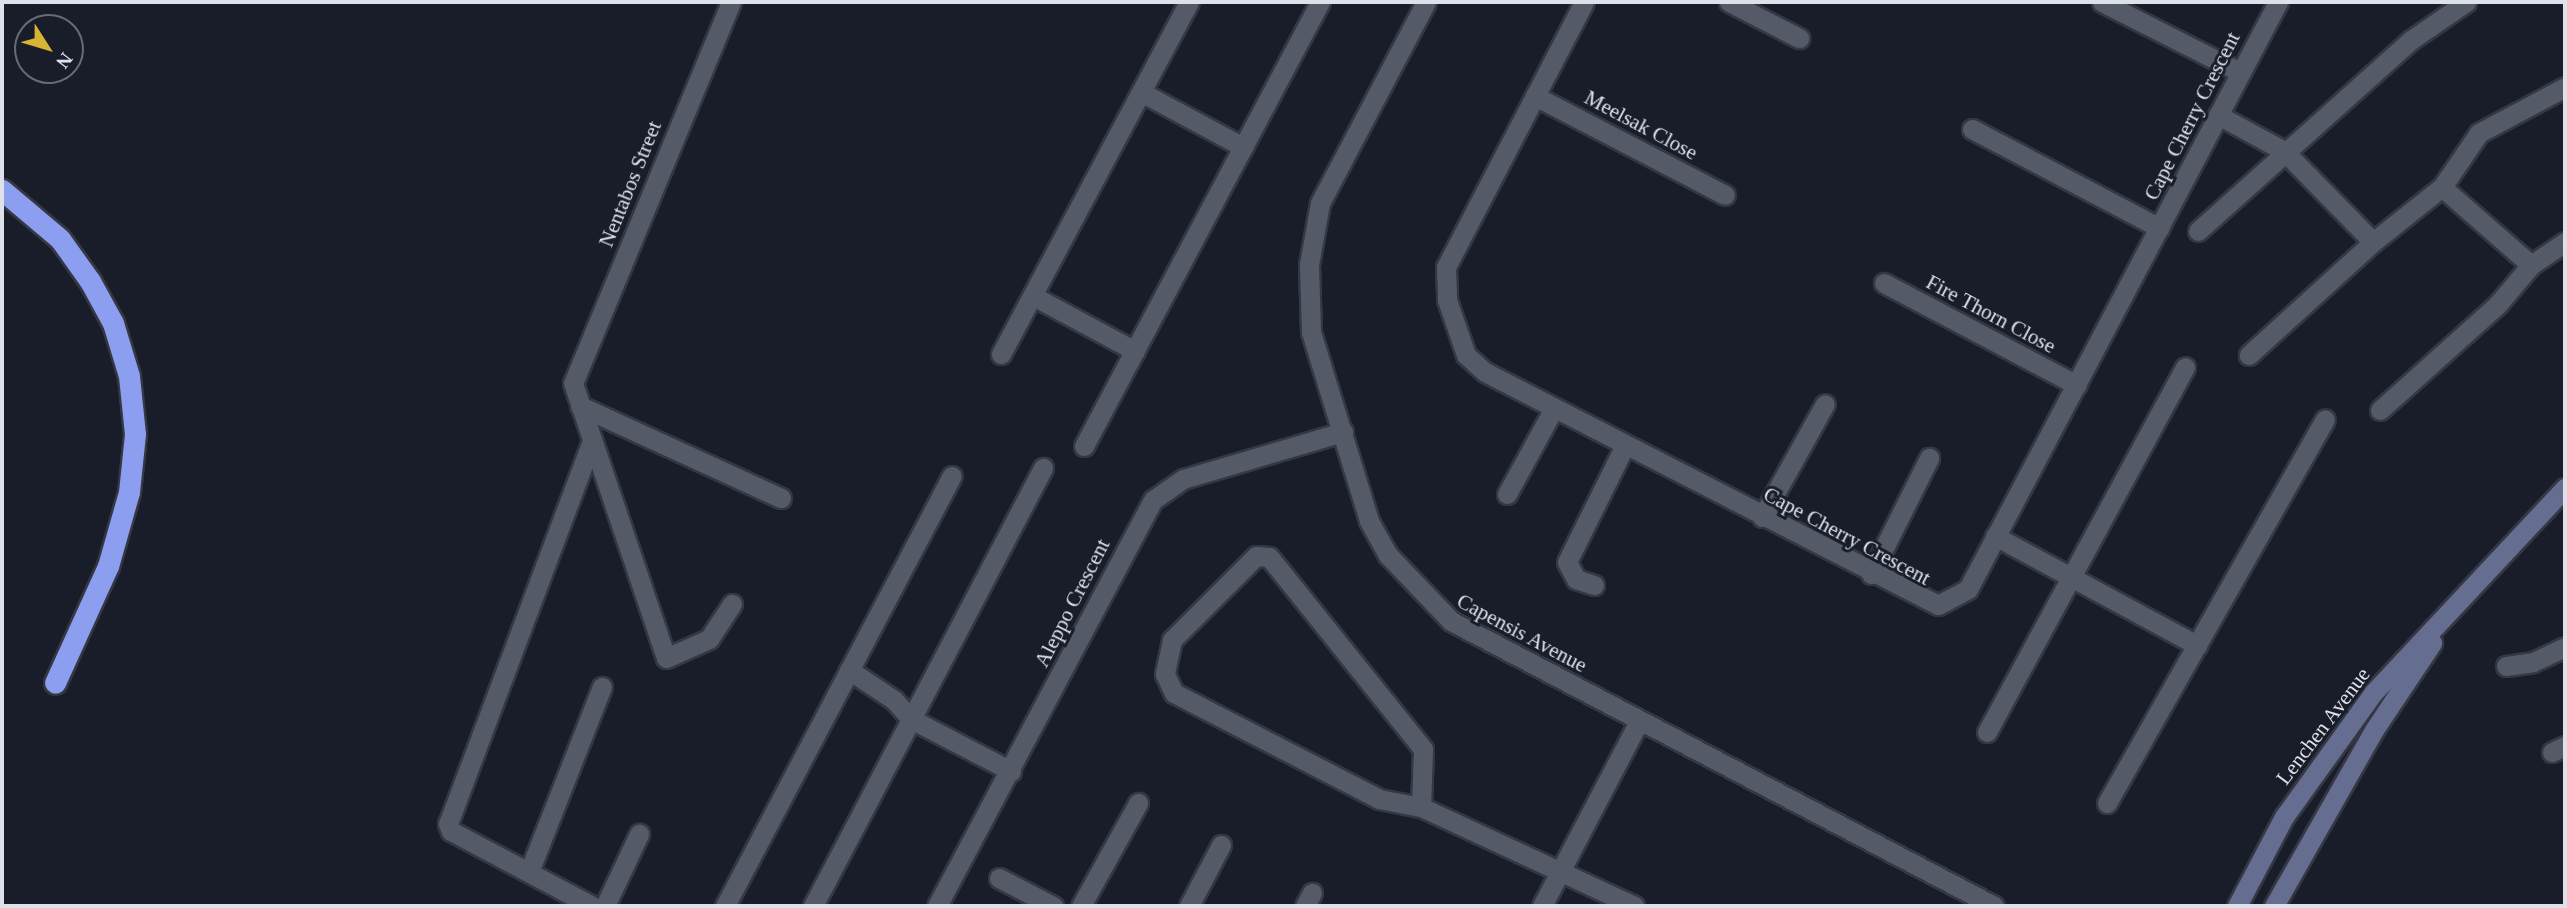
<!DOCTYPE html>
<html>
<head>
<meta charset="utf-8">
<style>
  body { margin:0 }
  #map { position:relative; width:2567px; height:908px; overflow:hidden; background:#191d29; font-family:"Times New Roman",serif }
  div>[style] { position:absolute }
  .roads { filter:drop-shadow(2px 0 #353742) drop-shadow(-2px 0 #353742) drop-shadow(0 2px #353742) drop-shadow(0 -2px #353742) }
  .minor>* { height:19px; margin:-9.5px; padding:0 9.5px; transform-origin:9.5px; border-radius:9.5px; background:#555a69 }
  .tertiary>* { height:19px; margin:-9.5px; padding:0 9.5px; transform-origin:9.5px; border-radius:9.5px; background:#555a69 }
  .secondary>* { height:19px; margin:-9.5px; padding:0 9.5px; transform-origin:9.5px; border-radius:9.5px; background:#656e91 }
  .motorway>* { height:21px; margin:-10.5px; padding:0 10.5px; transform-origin:10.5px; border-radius:10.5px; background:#8b9eef }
  span { translate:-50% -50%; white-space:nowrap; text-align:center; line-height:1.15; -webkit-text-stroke:6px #191d29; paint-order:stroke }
  .street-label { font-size:21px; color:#dee1ea }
  .frame { position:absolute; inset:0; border:4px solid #dee1ea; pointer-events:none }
  .north { position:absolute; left:14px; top:14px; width:70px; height:70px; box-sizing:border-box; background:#191d29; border:2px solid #686b76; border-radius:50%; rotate:127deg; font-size:19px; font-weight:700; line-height:28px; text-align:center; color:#dee1ea }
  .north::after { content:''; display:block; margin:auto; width:24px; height:32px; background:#d7b434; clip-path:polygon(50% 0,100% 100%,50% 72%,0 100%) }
</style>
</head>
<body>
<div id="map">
  <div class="roads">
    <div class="minor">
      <i style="left:731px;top:2px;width:412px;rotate:112.5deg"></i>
      <i style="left:573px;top:383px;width:290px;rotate:71.3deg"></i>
      <i style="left:666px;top:658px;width:47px;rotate:-23.8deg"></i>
      <i style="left:709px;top:639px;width:42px;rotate:-56.7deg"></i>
      <i style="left:1584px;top:2px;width:299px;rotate:117.5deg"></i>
      <i style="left:1446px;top:267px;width:33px;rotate:88deg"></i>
      <i style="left:1447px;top:300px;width:58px;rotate:70.9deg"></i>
      <i style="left:1466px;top:355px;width:25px;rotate:42deg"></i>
      <i style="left:1485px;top:372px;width:509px;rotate:27.22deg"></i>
      <i style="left:1938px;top:605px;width:34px;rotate:-28deg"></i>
      <i style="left:1968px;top:589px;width:664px;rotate:-62.16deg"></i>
      <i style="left:1729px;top:2px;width:79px;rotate:27.2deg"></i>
      <i style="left:2102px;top:2px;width:155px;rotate:26.9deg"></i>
      <i style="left:1141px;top:92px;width:116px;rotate:28.3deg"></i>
      <i style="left:1535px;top:96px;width:214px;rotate:27.5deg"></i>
      <i style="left:2218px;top:115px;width:75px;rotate:28.6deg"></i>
      <i style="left:2284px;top:151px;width:127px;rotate:45.6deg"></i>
      <i style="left:2373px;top:242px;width:168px;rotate:137.7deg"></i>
      <i style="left:1972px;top:129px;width:212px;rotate:27.8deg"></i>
      <i style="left:2198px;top:231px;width:286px;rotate:-41.9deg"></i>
      <i style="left:2411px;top:40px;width:67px;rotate:-34.6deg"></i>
      <i style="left:2373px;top:242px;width:88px;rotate:-38.6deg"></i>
      <i style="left:2442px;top:187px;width:65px;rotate:-55.6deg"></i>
      <i style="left:2479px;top:133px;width:98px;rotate:-28.1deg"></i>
      <i style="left:2531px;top:265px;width:41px;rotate:-34.1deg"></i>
      <i style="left:1884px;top:283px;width:218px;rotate:27.9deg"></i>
      <i style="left:1033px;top:296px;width:116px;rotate:28.3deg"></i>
      <i style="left:1001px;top:354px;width:399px;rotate:-61.9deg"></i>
      <i style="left:580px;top:406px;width:221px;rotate:24.6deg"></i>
      <i style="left:2380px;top:410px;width:159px;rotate:-41.9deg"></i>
      <i style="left:2498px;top:304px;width:51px;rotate:-49.8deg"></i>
      <i style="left:2531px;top:265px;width:118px;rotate:-138.8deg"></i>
      <i style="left:1084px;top:446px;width:503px;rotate:-62.01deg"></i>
      <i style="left:1507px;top:494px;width:98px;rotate:-61.3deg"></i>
      <i style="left:1762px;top:517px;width:129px;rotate:-60.9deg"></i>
      <i style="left:1995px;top:536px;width:230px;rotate:28.4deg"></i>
      <i style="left:1871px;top:574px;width:130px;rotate:-63.4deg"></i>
      <i style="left:1594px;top:585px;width:19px;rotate:-162deg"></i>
      <i style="left:1576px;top:579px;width:19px;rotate:-118deg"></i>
      <i style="left:1567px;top:562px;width:131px;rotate:-63.6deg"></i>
      <i style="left:2506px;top:666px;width:27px;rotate:-8deg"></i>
      <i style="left:2533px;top:662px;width:35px;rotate:-25deg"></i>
      <i style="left:849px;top:670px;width:54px;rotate:33.7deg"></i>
      <i style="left:894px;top:700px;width:25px;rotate:48deg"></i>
      <i style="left:911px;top:719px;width:113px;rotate:27.5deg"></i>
      <i style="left:1987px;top:732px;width:415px;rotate:-61.5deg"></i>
      <i style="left:2552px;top:752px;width:14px;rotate:-25deg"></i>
      <i style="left:2107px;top:803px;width:441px;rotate:-60.4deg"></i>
      <i style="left:1421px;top:807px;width:58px;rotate:-88deg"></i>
      <i style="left:1423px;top:749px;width:246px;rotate:-128.7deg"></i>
      <i style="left:1269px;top:557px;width:13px;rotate:-176deg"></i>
      <i style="left:1256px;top:556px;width:119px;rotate:135deg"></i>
      <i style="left:1172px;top:640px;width:35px;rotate:102deg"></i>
      <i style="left:1165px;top:674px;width:21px;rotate:65deg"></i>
      <i style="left:1174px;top:693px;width:231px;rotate:27.3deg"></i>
      <i style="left:1379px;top:799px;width:43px;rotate:10.8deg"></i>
      <i style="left:1421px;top:807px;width:235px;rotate:24.9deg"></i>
      <i style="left:529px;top:872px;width:199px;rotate:-68.5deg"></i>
      <i style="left:999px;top:878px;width:61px;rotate:27.4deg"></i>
      <i style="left:592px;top:906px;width:160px;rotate:-152deg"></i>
      <i style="left:451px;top:831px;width:8px;rotate:-113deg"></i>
      <i style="left:448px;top:824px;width:409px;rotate:-69.4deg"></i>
      <i style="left:605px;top:906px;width:80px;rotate:-64.7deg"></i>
      <i style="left:725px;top:906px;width:486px;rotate:-62.2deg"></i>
      <i style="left:813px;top:906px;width:495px;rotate:-62.3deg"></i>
      <i style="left:937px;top:906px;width:460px;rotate:-62deg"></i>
      <i style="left:1153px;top:500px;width:37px;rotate:-35deg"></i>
      <i style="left:1183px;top:479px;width:167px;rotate:-16.4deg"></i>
      <i style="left:1081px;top:906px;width:118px;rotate:-61deg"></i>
      <i style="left:1189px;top:906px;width:69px;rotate:-62.3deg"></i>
      <i style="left:1305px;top:906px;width:15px;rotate:-62deg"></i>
      <i style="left:1542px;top:906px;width:209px;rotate:-62.3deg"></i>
    </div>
    <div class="tertiary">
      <i style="left:1426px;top:2px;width:227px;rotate:117.8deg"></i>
      <i style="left:1320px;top:203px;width:63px;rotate:100.1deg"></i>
      <i style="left:1309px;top:265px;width:67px;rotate:88.3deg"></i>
      <i style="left:1311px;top:332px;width:198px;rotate:72.9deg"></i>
      <i style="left:1369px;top:521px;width:39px;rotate:61deg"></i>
      <i style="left:1388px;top:555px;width:91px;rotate:46.3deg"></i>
      <i style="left:1451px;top:621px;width:613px;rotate:27.69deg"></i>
    </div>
    <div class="secondary">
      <i style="left:2237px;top:906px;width:101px;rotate:-62.2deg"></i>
      <i style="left:2284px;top:817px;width:153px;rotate:-54.3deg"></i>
      <i style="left:2373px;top:693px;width:281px;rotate:-46.9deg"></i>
      <i style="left:2274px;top:906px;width:202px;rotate:-60.4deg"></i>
      <i style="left:2374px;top:730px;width:105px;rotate:-56.3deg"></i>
    </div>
    <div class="motorway">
      <i style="left:2px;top:190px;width:76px;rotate:40.2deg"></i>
      <i style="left:60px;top:239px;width:52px;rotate:54.5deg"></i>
      <i style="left:90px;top:281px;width:48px;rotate:61.3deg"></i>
      <i style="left:113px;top:323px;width:55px;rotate:73.2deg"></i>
      <i style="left:129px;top:376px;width:58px;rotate:84.1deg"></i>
      <i style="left:135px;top:434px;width:58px;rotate:95.9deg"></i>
      <i style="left:129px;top:492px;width:77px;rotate:105.8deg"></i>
      <i style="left:108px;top:566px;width:128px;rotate:114.4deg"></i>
    </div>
  </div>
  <div class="street-label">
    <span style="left:2192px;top:116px;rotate:-63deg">Cape Cherry Crescent</span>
    <span style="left:1641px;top:125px;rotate:28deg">Meelsak Close</span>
    <span style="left:630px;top:184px;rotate:-68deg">Nentabos Street</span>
    <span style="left:1991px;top:314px;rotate:28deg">Fire Thorn Close</span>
    <span style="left:1847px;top:536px;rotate:28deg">Cape Cherry Crescent</span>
    <span style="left:1072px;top:603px;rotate:-63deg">Aleppo Crescent</span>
    <span style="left:1522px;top:633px;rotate:28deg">Capensis Avenue</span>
    <span style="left:2323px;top:726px;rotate:-53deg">Lenchen Avenue</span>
  </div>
  <div class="frame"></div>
  <div class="north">N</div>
</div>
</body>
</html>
